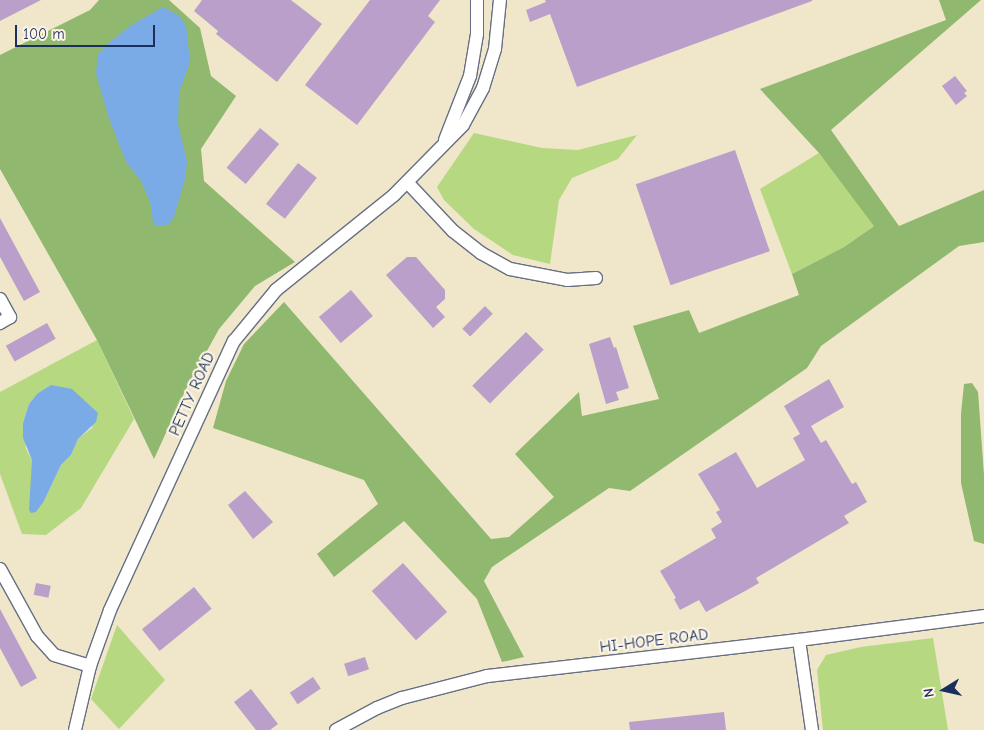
<!DOCTYPE html>
<html>
<head>
<meta charset="utf-8">
<style>
  body { margin:0 }
  #map { position:relative; width:984px; height:730px; overflow:hidden; background:#f0e6c9; font-family:"Comic Neue",sans-serif }
  div>[style] { position:absolute }
  .green>* { inset:0; background:#b5d880 }
  .forest>* { inset:0; background:#90b86e }
  .water>* { inset:0; background:#7babe6 }
  .building>* { inset:0; background:#bb9fcb; transform-origin:0 0 }
  .roads { filter:drop-shadow(1px 0 #666f83) drop-shadow(-1px 0 #666f83) drop-shadow(0 1px #666f83) drop-shadow(0 -1px #666f83) }
  .minor>* { height:12px; margin:-6px; padding:0 6px; transform-origin:6px; border-radius:6px; background:#fff }
  span { translate:-50% -50%; white-space:nowrap; text-align:center; line-height:1.15; -webkit-text-stroke:4.5px #fcf5e5; paint-order:stroke }
  .street-label { font-size:16px; color:#1b2f5e }
  .north { position:absolute; left:919px; top:665px; width:50px; height:50px; -webkit-text-stroke:4px #fcf5e5; paint-order:stroke; rotate:260deg; font-size:14px; font-weight:700; line-height:20px; text-align:center; color:#1b2f5e }
  .north::after { content:''; display:block; margin:auto; width:18px; height:22px; background:#1b2f5e; clip-path:polygon(50% 0,100% 100%,50% 72%,0 100%) }
  .scale { position:absolute; left:15px; top:25px; width:140px; height:22px; box-sizing:border-box; border:2px solid #1b2f5e; border-top:0; padding-left:6px; font-size:15px; line-height:18px; white-space:nowrap; color:#1b2f5e; -webkit-text-stroke:4px #fcf5e5; paint-order:stroke }
</style>
</head>
<body>
<div id="map">
  <div class="green">
    <i style="clip-path:polygon(474px 133px,542px 148px,578px 150px,637px 135px,618px 159px,572px 178px,559px 200px,550px 264px,513px 255px,474px 229px,444px 200px,437px 187px)"></i>
    <i style="clip-path:polygon(819px 153px,875px 225px,844px 247px,792px 274px,760px 189px)"></i>
    <i style="clip-path:polygon(evenodd,97px 340px,134px 419px,81px 508px,46px 535px,22px 534px,0 474px,0 392px,97px 340px,37px 394px,93px 427px,78px 439px,71px 455px,61px 465px,44px 501px,32px 473px,32px 460px,26px 449px,23px 423px,29px 404px,37px 394px)"></i>
    <i style="clip-path:polygon(117px 625px,165px 680px,119px 729px,91px 699px)"></i>
    <i style="clip-path:polygon(933px 638px,948px 730px,823px 730px,817px 670px,826px 655px,861px 647px)"></i>
  </div>
  <div class="forest">
    <i style="clip-path:polygon(99px 0,169px 0,200px 28px,211px 76px,236px 96px,201px 149px,204px 181px,295px 262px,255px 286px,219px 329px,186px 389px,154px 459px,97px 340px,0 169px,0 55px,90px 10px)"></i>
    <i style="clip-path:polygon(939px 0,981px 0,831px 130px,899px 226px,984px 190px,984px 242px,959px 246px,821px 346px,807px 368px,630px 491px,609px 488px,492px 567px,484px 581px,524px 657px,502px 662px,477px 599px,404px 521px,334px 577px,317px 554px,378px 504px,364px 480px,213px 428px,226px 381px,244px 344px,284px 302px,491px 539px,509px 537px,554px 497px,515px 454px,579px 392px,582px 416px,659px 399px,633px 326px,689px 310px,699px 333px,799px 295px,792px 274px,844px 247px,874px 226px,819px 153px,760px 89px,946px 20px)"></i>
    <i style="clip-path:polygon(972px 383px,978px 392px,984px 475px,984px 544px,974px 541px,961px 483px,961px 414px,964px 384px)"></i>
  </div>
  <div class="water">
    <i style="clip-path:polygon(163px 7px,178px 15px,186px 25px,190px 62px,179px 93px,178px 123px,187px 162px,185px 179px,173px 220px,165px 226px,155px 226px,153px 222px,150px 202px,141px 181px,126px 162px,109px 118px,96px 74px,98px 55px,110px 42px,130px 26px)"></i>
    <i style="clip-path:polygon(51px 385px,72px 389px,98px 413px,96px 422px,78px 439px,71px 455px,61px 465px,44px 501px,36px 512px,31px 513px,29px 510px,32px 460px,23px 438px,23px 423px,29px 404px,37px 394px)"></i>
  </div>
  <div class="building">
    <i style="clip-path:polygon(0 0,41px 0,0 21px)"></i>
    <i style="clip-path:polygon(202px 0,291px 0,322px 24px,277px 82px,216px 34px,218px 31px,194px 11px)"></i>
    <i style="clip-path:polygon(370px 0,440px 0,428px 16px,435px 22px,357px 125px,305px 85px)"></i>
    <i style="clip-path:polygon(545px 0,812px 0,812px 1px,577px 87px,550px 14px,530px 22px,526px 10px,546px 2px)"></i>
    <i style="clip-path:polygon(955px 76px,967px 91px,964px 93px,967px 96px,956px 105px,942px 86px)"></i>
    <i style="left:260px;top:128px;width:25px;height:52px;rotate:40deg"></i>
    <i style="left:735px;top:150px;width:107px;height:105px;rotate:71deg"></i>
    <i style="left:298px;top:163px;width:24px;height:52px;rotate:38deg"></i>
    <i style="clip-path:polygon(0 218px,40px 292px,24px 301px,0 257px)"></i>
    <i style="clip-path:polygon(407px 257px,416px 257px,445px 290px,445px 299px,436px 307px,445px 317px,433px 328px,386px 275px)"></i>
    <i style="left:351px;top:290px;width:34px;height:42px;rotate:50deg"></i>
    <i style="left:485px;top:306px;width:11px;height:32px;rotate:45deg"></i>
    <i style="left:47px;top:323px;width:18px;height:47px;rotate:61deg"></i>
    <i style="left:526px;top:332px;width:25px;height:76px;rotate:45deg"></i>
    <i style="clip-path:polygon(610px 337px,614px 348px,616px 347px,629px 388px,616px 392px,619px 400px,606px 404px,589px 344px)"></i>
    <i style="clip-path:polygon(829px 379px,844px 407px,811px 426px,821px 443px,826px 440px,852px 484px,856px 482px,867px 502px,844px 516px,849px 523px,756px 578px,759px 583px,747px 590px,706px 612px,699px 600px,680px 610px,674px 599px,676px 598px,660px 571px,716px 538px,711px 529px,722px 522px,716px 512px,720px 510px,698px 474px,736px 452px,757px 488px,805px 460px,793px 438px,800px 434px,784px 406px)"></i>
    <i style="clip-path:polygon(245px 491px,273px 522px,253px 539px,228px 505px)"></i>
    <i style="left:403px;top:563px;width:66px;height:42px;rotate:48deg"></i>
    <i style="left:36px;top:583px;width:15px;height:12px;rotate:11deg"></i>
    <i style="left:194px;top:587px;width:28px;height:67px;rotate:51deg"></i>
    <i style="clip-path:polygon(0 609px,37px 678px,21px 687px,0 648px)"></i>
    <i style="left:365px;top:657px;width:13px;height:22px;rotate:72deg"></i>
    <i style="left:313px;top:677px;width:14px;height:28px;rotate:56deg"></i>
    <i style="clip-path:polygon(251px 689px,278px 724px,270px 730px,256px 730px,234px 702px)"></i>
    <i style="clip-path:polygon(724px 712px,726px 730px,630px 730px,629px 722px)"></i>
  </div>
  <div class="roads">
    <div class="minor">
      <i style="left:445px;top:140px;width:69px;rotate:-68.7deg"></i>
      <i style="left:470px;top:76px;width:43px;rotate:-80.5deg"></i>
      <i style="left:477px;top:34px;width:34px;rotate:-90deg"></i>
      <i style="left:407px;top:182px;width:67px;rotate:46.8deg"></i>
      <i style="left:453px;top:231px;width:36px;rotate:38deg"></i>
      <i style="left:481px;top:253px;width:33px;rotate:29deg"></i>
      <i style="left:510px;top:269px;width:58px;rotate:10.9deg"></i>
      <i style="left:567px;top:280px;width:29px;rotate:-4deg"></i>
      <i style="left:0;top:299px;width:21px;rotate:61deg"></i>
      <i style="left:10px;top:317px;width:12px;rotate:149deg"></i>
      <i style="left:0;top:569px;width:77px;rotate:61.1deg"></i>
      <i style="left:37px;top:636px;width:25px;rotate:48deg"></i>
      <i style="left:54px;top:655px;width:38px;rotate:17deg"></i>
      <i style="left:799px;top:640px;width:91px;rotate:81.8deg"></i>
      <i style="left:75px;top:730px;width:66px;rotate:-76.8deg"></i>
      <i style="left:90px;top:666px;width:59px;rotate:-70.3deg"></i>
      <i style="left:110px;top:610px;width:296px;rotate:-65.3deg"></i>
      <i style="left:234px;top:341px;width:66px;rotate:-50.5deg"></i>
      <i style="left:276px;top:290px;width:151px;rotate:-38.8deg"></i>
      <i style="left:394px;top:195px;width:98px;rotate:-45.4deg"></i>
      <i style="left:463px;top:125px;width:42px;rotate:-61.6deg"></i>
      <i style="left:483px;top:88px;width:41px;rotate:-72.9deg"></i>
      <i style="left:495px;top:49px;width:49px;rotate:-84.2deg"></i>
      <i style="left:336px;top:730px;width:47px;rotate:-28.2deg"></i>
      <i style="left:377px;top:708px;width:27px;rotate:-22deg"></i>
      <i style="left:402px;top:698px;width:88px;rotate:-14.5deg"></i>
      <i style="left:487px;top:676px;width:314px;rotate:-6.6deg"></i>
      <i style="left:799px;top:640px;width:187px;rotate:-7.4deg"></i>
    </div>
  </div>
  <div class="street-label">
    <span style="left:192px;top:394px;rotate:-66deg">PETTY ROAD</span>
    <span style="left:654px;top:641px;rotate:-7deg">HI-HOPE ROAD</span>
  </div>
  <div class="north">N</div>
  <div class="scale">100 m</div>
</div>
</body>
</html>
